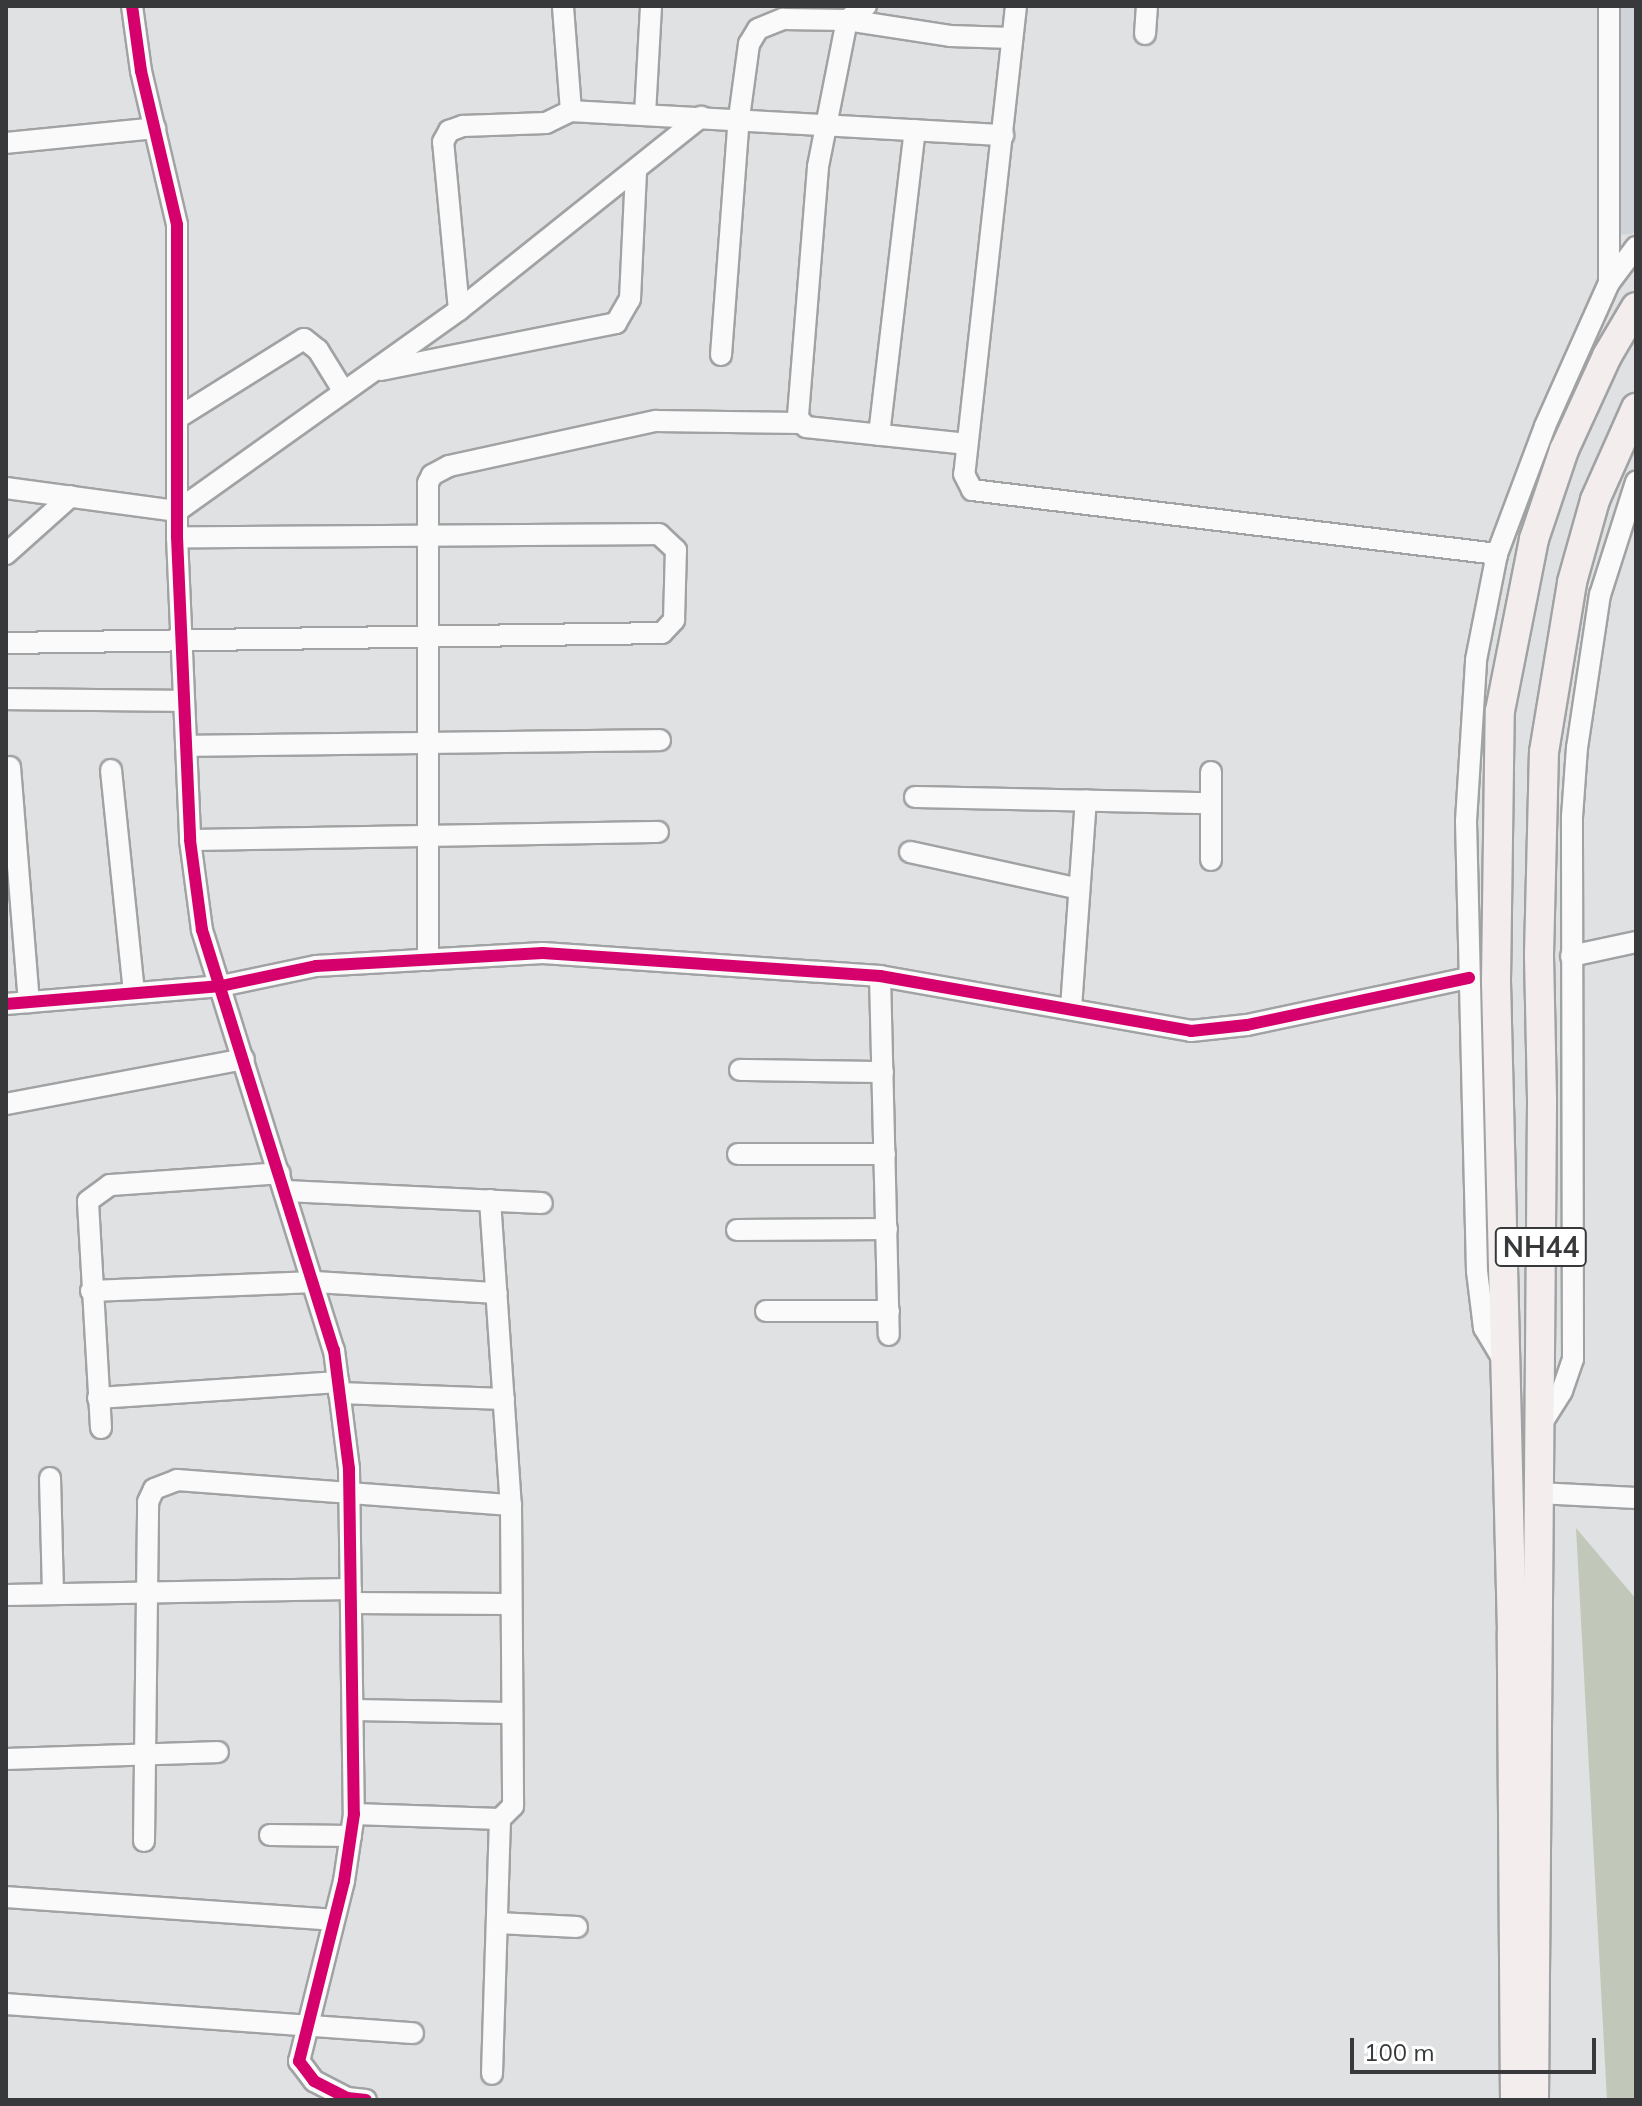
<!DOCTYPE html>
<html>
<head>
<meta charset="utf-8">
<style>
  body { margin:0 }
  #map { position:relative; width:1642px; height:2106px; overflow:hidden; background:#e0e1e2; font-family:Mulish,sans-serif }
  div>[style] { position:absolute }
  .built>* { inset:0; background:#cfd4d9 }
  .green>* { inset:0; background:#c1c8b9 }
  .roads { filter:drop-shadow(2px 0 #a1a2a3) drop-shadow(-2px 0 #a1a2a3) drop-shadow(0 2px #a1a2a3) drop-shadow(0 -2px #a1a2a3) }
  .minor>* { height:20px; margin:-10px; padding:0 10px; transform-origin:10px; border-radius:10px; background:#fafafb }
  .highway>* { height:28px; margin:-14px; padding:0 14px; transform-origin:14px; border-radius:14px; background:#f3edee }
  .cycleway>* { height:12px; margin:-6px; padding:0 6px; transform-origin:6px; border-radius:6px; background:#d6006c }
  span { translate:-50% -50%; white-space:nowrap; text-align:center; line-height:1.15; -webkit-text-stroke:8px #fff; paint-order:stroke }
  .shield-label span { padding:2px 6px; background:#fff; border:2px solid; border-radius:6px; -webkit-text-stroke-width:0 }
  .shield-label { font-size:28px; color:#38393a; font-weight:700 }
  .frame { position:absolute; inset:0; border:8px solid #38393a; pointer-events:none }
  .scale { position:absolute; left:1350px; top:2038px; width:246px; height:36px; box-sizing:border-box; border:4px solid #38393a; border-top:0; padding-left:10px; font-size:24px; line-height:28px; white-space:nowrap; color:#38393a; -webkit-text-stroke:6px #fff; paint-order:stroke }
</style>
</head>
<body>
<div id="map">
  <div class="built">
    <i style="clip-path:polygon(1613px 6px,1636px 6px,1636px 229px,1632px 234px,1614px 235px)"></i>
  </div>
  <div class="green">
    <i style="clip-path:polygon(1576px 1528px,1636px 1599px,1636px 2100px,1607px 2100px)"></i>
  </div>
  <div class="roads">
    <div class="minor">
      <i style="left:132px;top:6px;width:66px;rotate:82.1deg"></i>
      <i style="left:141px;top:71px;width:158px;rotate:76.8deg"></i>
      <i style="left:177px;top:225px;width:312px;rotate:90deg"></i>
      <i style="left:177px;top:537px;width:303px;rotate:87.5deg"></i>
      <i style="left:190px;top:840px;width:91px;rotate:82.4deg"></i>
      <i style="left:202px;top:930px;width:440px;rotate:72.6deg"></i>
      <i style="left:334px;top:1350px;width:120px;rotate:82.8deg"></i>
      <i style="left:349px;top:1469px;width:345px;rotate:89.2deg"></i>
      <i style="left:354px;top:1814px;width:68px;rotate:98.5deg"></i>
      <i style="left:344px;top:1881px;width:186px;rotate:104deg"></i>
      <i style="left:299px;top:2061px;width:25px;rotate:53deg"></i>
      <i style="left:314px;top:2081px;width:37px;rotate:27deg"></i>
      <i style="left:347px;top:2098px;width:19px;rotate:6deg"></i>
      <i style="left:866px;top:6px;width:24px;rotate:144deg"></i>
      <i style="left:847px;top:20px;width:150px;rotate:101.2deg"></i>
      <i style="left:818px;top:167px;width:252px;rotate:94.6deg"></i>
      <i style="left:798px;top:418px;width:12px;rotate:48deg"></i>
      <i style="left:806px;top:427px;width:162px;rotate:6deg"></i>
      <i style="left:1016px;top:6px;width:471px;rotate:96.3deg"></i>
      <i style="left:964px;top:474px;width:18px;rotate:63deg"></i>
      <i style="left:972px;top:490px;width:529px;rotate:6.95deg"></i>
      <i style="left:1609px;top:6px;width:277px;rotate:90deg"></i>
      <i style="left:1145px;top:34px;width:28px;rotate:-86deg"></i>
      <i style="left:571px;top:111px;width:433px;rotate:3.2deg"></i>
      <i style="left:645px;top:114px;width:108px;rotate:-86.8deg"></i>
      <i style="left:6px;top:143px;width:150px;rotate:-5.7deg"></i>
      <i style="left:459px;top:310px;width:169px;rotate:-95.4deg"></i>
      <i style="left:443px;top:142px;width:13px;rotate:-61deg"></i>
      <i style="left:449px;top:131px;width:15px;rotate:-20deg"></i>
      <i style="left:463px;top:126px;width:83px;rotate:-2.1deg"></i>
      <i style="left:546px;top:123px;width:28px;rotate:-26deg"></i>
      <i style="left:571px;top:111px;width:105px;rotate:-94.4deg"></i>
      <i style="left:721px;top:355px;width:238px;rotate:-85.7deg"></i>
      <i style="left:739px;top:118px;width:75px;rotate:-82.3deg"></i>
      <i style="left:749px;top:44px;width:17px;rotate:-59deg"></i>
      <i style="left:758px;top:29px;width:27px;rotate:-22deg"></i>
      <i style="left:783px;top:19px;width:64px;rotate:0.9deg"></i>
      <i style="left:847px;top:20px;width:104px;rotate:8.8deg"></i>
      <i style="left:950px;top:36px;width:62px;rotate:1.8deg"></i>
      <i style="left:381px;top:370px;width:240px;rotate:-11.3deg"></i>
      <i style="left:616px;top:323px;width:28px;rotate:-60deg"></i>
      <i style="left:630px;top:299px;width:128px;rotate:-87.3deg"></i>
      <i style="left:179px;top:417px;width:147px;rotate:-32deg"></i>
      <i style="left:304px;top:339px;width:18px;rotate:38deg"></i>
      <i style="left:318px;top:350px;width:49px;rotate:58.2deg"></i>
      <i style="left:879px;top:435px;width:307px;rotate:-83.3deg"></i>
      <i style="left:6px;top:488px;width:173px;rotate:7.7deg"></i>
      <i style="left:177px;top:511px;width:346px;rotate:-35.5deg"></i>
      <i style="left:459px;top:310px;width:310px;rotate:-38.6deg"></i>
      <i style="left:6px;top:554px;width:87px;rotate:-41.7deg"></i>
      <i style="left:6px;top:643px;width:656px;rotate:-0.87deg"></i>
      <i style="left:662px;top:633px;width:18px;rotate:-47deg"></i>
      <i style="left:674px;top:620px;width:70px;rotate:-88.4deg"></i>
      <i style="left:676px;top:550px;width:23px;rotate:-137deg"></i>
      <i style="left:659px;top:534px;width:482px;rotate:179.6deg"></i>
      <i style="left:6px;top:699px;width:178px;rotate:0.6deg"></i>
      <i style="left:186px;top:746px;width:474px;rotate:-0.7deg"></i>
      <i style="left:10px;top:767px;width:236px;rotate:85.4deg"></i>
      <i style="left:111px;top:770px;width:224px;rotate:84.1deg"></i>
      <i style="left:1211px;top:772px;width:88px;rotate:90deg"></i>
      <i style="left:915px;top:797px;width:296px;rotate:1.2deg"></i>
      <i style="left:190px;top:840px;width:468px;rotate:-1deg"></i>
      <i style="left:910px;top:852px;width:173px;rotate:12.3deg"></i>
      <i style="left:1571px;top:956px;width:66px;rotate:-12.2deg"></i>
      <i style="left:428px;top:960px;width:477px;rotate:-90deg"></i>
      <i style="left:428px;top:483px;width:9px;rotate:-63deg"></i>
      <i style="left:432px;top:475px;width:19px;rotate:-28deg"></i>
      <i style="left:449px;top:466px;width:212px;rotate:-12.3deg"></i>
      <i style="left:656px;top:421px;width:144px;rotate:0.8deg"></i>
      <i style="left:880px;top:976px;width:359px;rotate:88.6deg"></i>
      <i style="left:6px;top:1004px;width:216px;rotate:-4.8deg"></i>
      <i style="left:221px;top:986px;width:97px;rotate:-11.9deg"></i>
      <i style="left:316px;top:966px;width:227px;rotate:-3.3deg"></i>
      <i style="left:543px;top:953px;width:338px;rotate:3.9deg"></i>
      <i style="left:880px;top:976px;width:316px;rotate:10deg"></i>
      <i style="left:1191px;top:1031px;width:56px;rotate:-6.1deg"></i>
      <i style="left:1247px;top:1025px;width:227px;rotate:-12deg"></i>
      <i style="left:1071px;top:1008px;width:208px;rotate:-85.9deg"></i>
      <i style="left:740px;top:1070px;width:143px;rotate:0.8deg"></i>
      <i style="left:6px;top:1104px;width:242px;rotate:-10.7deg"></i>
      <i style="left:738px;top:1154px;width:147px"></i>
      <i style="left:285px;top:1191px;width:257px;rotate:2.7deg"></i>
      <i style="left:490px;top:1200px;width:306px;rotate:86.1deg"></i>
      <i style="left:511px;top:1505px;width:301px;rotate:89.6deg"></i>
      <i style="left:513px;top:1806px;width:18px;rotate:135deg"></i>
      <i style="left:737px;top:1230px;width:150px;rotate:-0.4deg"></i>
      <i style="left:91px;top:1291px;width:224px;rotate:-2.3deg"></i>
      <i style="left:315px;top:1282px;width:182px;rotate:3.5deg"></i>
      <i style="left:766px;top:1311px;width:123px"></i>
      <i style="left:1504px;top:1361px;width:39px;rotate:-121deg"></i>
      <i style="left:1484px;top:1328px;width:57px;rotate:-97deg"></i>
      <i style="left:1477px;top:1271px;width:450px;rotate:-91.4deg"></i>
      <i style="left:1466px;top:821px;width:161px;rotate:-86.4deg"></i>
      <i style="left:1476px;top:660px;width:108px;rotate:-78.8deg"></i>
      <i style="left:1497px;top:554px;width:137px;rotate:-69.4deg"></i>
      <i style="left:1545px;top:426px;width:157px;rotate:-65.9deg"></i>
      <i style="left:1609px;top:283px;width:45px;rotate:-53.1deg"></i>
      <i style="left:339px;top:1393px;width:165px;rotate:2.1deg"></i>
      <i style="left:98px;top:1398px;width:241px;rotate:-3.8deg"></i>
      <i style="left:1540px;top:1426px;width:41px;rotate:-57.8deg"></i>
      <i style="left:1562px;top:1391px;width:34px;rotate:-71deg"></i>
      <i style="left:1573px;top:1359px;width:542px;rotate:-90.11deg"></i>
      <i style="left:1572px;top:817px;width:69px;rotate:-85.9deg"></i>
      <i style="left:1577px;top:748px;width:155px;rotate:-81.5deg"></i>
      <i style="left:1600px;top:595px;width:119px;rotate:-72.3deg"></i>
      <i style="left:101px;top:1428px;width:227px;rotate:-93.3deg"></i>
      <i style="left:88px;top:1201px;width:27px;rotate:-36deg"></i>
      <i style="left:110px;top:1185px;width:170px;rotate:-4deg"></i>
      <i style="left:50px;top:1478px;width:116px;rotate:88.5deg"></i>
      <i style="left:1538px;top:1493px;width:98px;rotate:2.9deg"></i>
      <i style="left:6px;top:1595px;width:345px;rotate:-1deg"></i>
      <i style="left:351px;top:1603px;width:160px;rotate:0.4deg"></i>
      <i style="left:353px;top:1710px;width:159px;rotate:1.1deg"></i>
      <i style="left:6px;top:1759px;width:212px;rotate:-1.9deg"></i>
      <i style="left:354px;top:1814px;width:146px;rotate:2deg"></i>
      <i style="left:500px;top:1819px;width:255px;rotate:91.8deg"></i>
      <i style="left:270px;top:1835px;width:81px;rotate:0.7deg"></i>
      <i style="left:144px;top:1841px;width:339px;rotate:-89.3deg"></i>
      <i style="left:148px;top:1502px;width:14px;rotate:-65deg"></i>
      <i style="left:154px;top:1489px;width:25px;rotate:-21deg"></i>
      <i style="left:177px;top:1480px;width:335px;rotate:4.3deg"></i>
      <i style="left:6px;top:1897px;width:328px;rotate:4deg"></i>
      <i style="left:498px;top:1923px;width:79px;rotate:2.9deg"></i>
      <i style="left:6px;top:2004px;width:408px;rotate:4.1deg"></i>
    </div>
    <div class="highway">
      <i style="left:1515px;top:2100px;width:468px;rotate:-90.4deg"></i>
      <i style="left:1512px;top:1632px;width:651px;rotate:-91.41deg"></i>
      <i style="left:1496px;top:981px;width:270px;rotate:-89.2deg"></i>
      <i style="left:1500px;top:711px;width:175px;rotate:-78.8deg"></i>
      <i style="left:1534px;top:539px;width:94px;rotate:-71.4deg"></i>
      <i style="left:1564px;top:450px;width:103px;rotate:-65.4deg"></i>
      <i style="left:1607px;top:356px;width:57px;rotate:-59.4deg"></i>
      <i style="left:1534px;top:2100px;width:1001px;rotate:-89.54deg"></i>
      <i style="left:1542px;top:1099px;width:144px;rotate:-91.2deg"></i>
      <i style="left:1539px;top:955px;width:203px;rotate:-88.6deg"></i>
      <i style="left:1544px;top:752px;width:172px;rotate:-80.6deg"></i>
      <i style="left:1572px;top:582px;width:85px;rotate:-74.3deg"></i>
      <i style="left:1595px;top:500px;width:101px;rotate:-66deg"></i>
    </div>
  </div>
  <div class="cycleway">
    <i style="left:132px;top:6px;width:66px;rotate:82.1deg"></i>
    <i style="left:141px;top:71px;width:158px;rotate:76.8deg"></i>
    <i style="left:177px;top:225px;width:312px;rotate:90deg"></i>
    <i style="left:177px;top:537px;width:303px;rotate:87.5deg"></i>
    <i style="left:190px;top:840px;width:91px;rotate:82.4deg"></i>
    <i style="left:202px;top:930px;width:440px;rotate:72.6deg"></i>
    <i style="left:334px;top:1350px;width:120px;rotate:82.8deg"></i>
    <i style="left:349px;top:1469px;width:345px;rotate:89.2deg"></i>
    <i style="left:354px;top:1814px;width:68px;rotate:98.5deg"></i>
    <i style="left:344px;top:1881px;width:186px;rotate:104deg"></i>
    <i style="left:299px;top:2061px;width:25px;rotate:53deg"></i>
    <i style="left:314px;top:2081px;width:37px;rotate:27deg"></i>
    <i style="left:347px;top:2098px;width:19px;rotate:6deg"></i>
    <i style="left:6px;top:1004px;width:216px;rotate:-4.8deg"></i>
    <i style="left:221px;top:986px;width:97px;rotate:-11.9deg"></i>
    <i style="left:316px;top:966px;width:227px;rotate:-3.3deg"></i>
    <i style="left:543px;top:953px;width:338px;rotate:3.9deg"></i>
    <i style="left:880px;top:976px;width:316px;rotate:10deg"></i>
    <i style="left:1191px;top:1031px;width:56px;rotate:-6.1deg"></i>
    <i style="left:1247px;top:1025px;width:227px;rotate:-12deg"></i>
  </div>
  <div class="shield-label">
    <span style="left:1541px;top:1247px">NH44</span>
  </div>
  <div class="frame"></div>
  <div class="scale">100 m</div>
</div>
</body>
</html>
